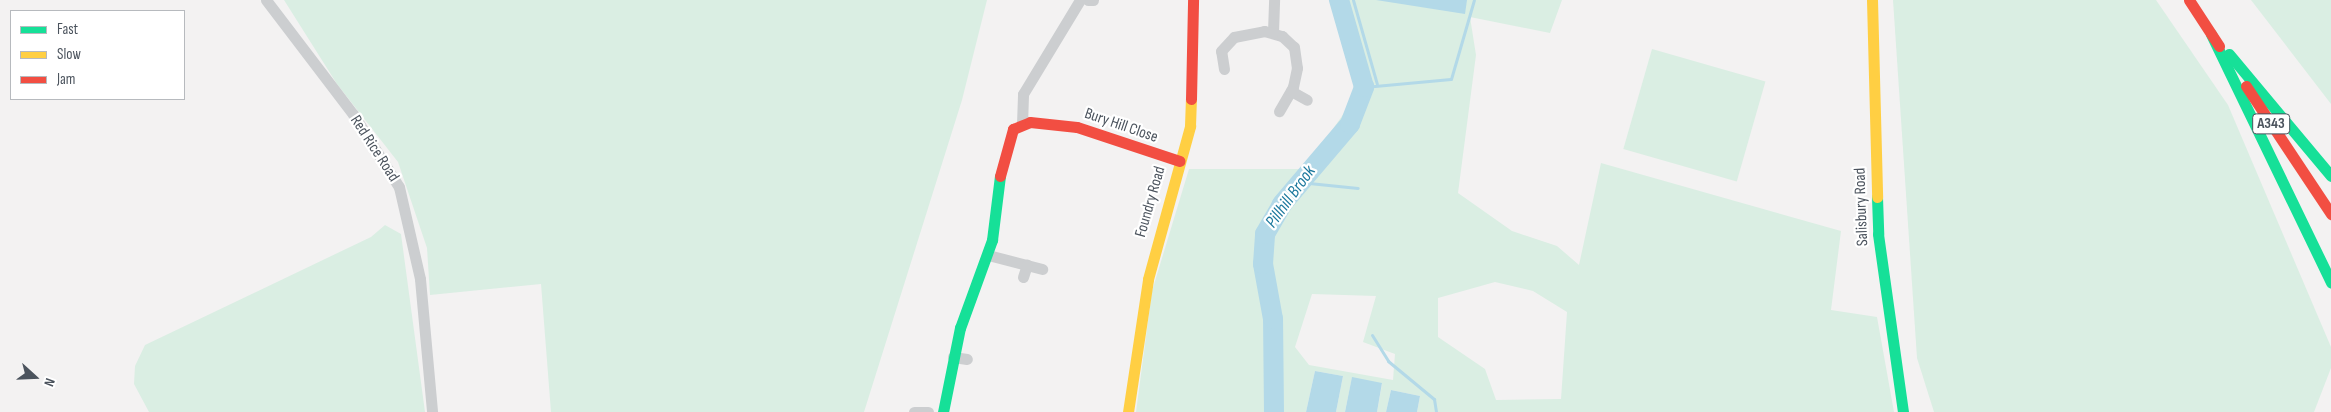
<!DOCTYPE html>
<html>
<head>
<meta charset="utf-8">
<style>
  body { margin:0 }
  #map { position:relative; width:2331px; height:412px; overflow:hidden; background:#f3f2f2; font-family:"Sofia Sans Condensed",sans-serif }
  div>[style] { position:absolute }
  .green>* { inset:0; background:#daeee3; transform-origin:0 0 }
  .water>* { inset:0; background:#b3d9e8 }
  .stream>* { height:3px; margin:-1.5px; padding:0 1.5px; transform-origin:1.5px; border-radius:1.5px; background:#b3d9e8 }
  .river>* { height:20px; margin:-10px; padding:0 10px; transform-origin:10px; border-radius:10px; background:#b3d9e8 }
  .street>* { height:11px; margin:-5.5px; padding:0 5.5px; transform-origin:5.5px; border-radius:5.5px; background:#ccced0 }
  .fast>* { height:11px; margin:-5.5px; padding:0 5.5px; transform-origin:5.5px; border-radius:5.5px; background:#16e098 }
  .slow>* { height:11px; margin:-5.5px; padding:0 5.5px; transform-origin:5.5px; border-radius:5.5px; background:#ffcf43 }
  .jam>* { height:11px; margin:-5.5px; padding:0 5.5px; transform-origin:5.5px; border-radius:5.5px; background:#f24e42 }
  span { translate:-50% -50%; white-space:nowrap; text-align:center; line-height:1.15; -webkit-text-stroke:4.5px #fff; paint-order:stroke }
  .shield-label span { padding:1px 4px; background:#fff; border:1px solid; border-radius:4px; -webkit-text-stroke-width:0 }
  .shield-label { font-size:15px; color:#4b535d; font-weight:700 }
  .street-label { font-size:16px; color:#4b535d }
  .water-label { font-size:18px; color:#1d799e; font-style:italic }
  .legend { position:absolute; left:10px; top:10px; width:175px; height:90px; box-sizing:border-box; background:#fff; border:1px solid #b7babe; margin:0; padding:6px 9px; list-style:none; font-size:15px; color:#4b535d }
  .legend li { display:flex; align-items:center; gap:10px; height:25px }
  .legend b { width:25px; border:1px solid #b7babe }
  .north { position:absolute; left:10px; top:352px; width:50px; height:50px; -webkit-text-stroke:4px #fff; paint-order:stroke; rotate:110deg; font-size:14px; font-weight:700; line-height:20px; text-align:center; color:#4b535d }
  .north::after { content:''; display:block; margin:auto; width:18px; height:22px; background:#4b535d; clip-path:polygon(50% 0,100% 100%,50% 72%,0 100%) }
</style>
</head>
<body>
<div id="map">
  <div class="green">
    <i style="clip-path:polygon(284px 0,987px 0,962px 100px,864px 412px,551px 412px,541px 284px,430px 295px,427px 248px,398px 162px,337px 84px)"></i>
    <i style="clip-path:polygon(evenodd,1337px 0,1562px 0,1550px 33px,1470px 17px,1476px 55px,1458px 193px,1512px 231px,1557px 246px,1579px 265px,1601px 163px,1841px 231px,1831px 310px,1877px 317px,1894px 412px,1417px 412px,1420px 396px,1391px 390px,1386px 412px,1377px 412px,1382px 384px,1352px 378px,1345px 412px,1336px 412px,1343px 376px,1315px 371px,1306px 412px,1136px 412px,1152px 291px,1189px 169px,1305px 169px,1358px 93px,1337px 0,1495px 282px,1533px 291px,1567px 312px,1561px 399px,1496px 400px,1485px 369px,1438px 337px,1438px 298px,1495px 282px,1337px 0,1312px 294px,1376px 296px,1363px 342px,1395px 354px,1393px 380px,1309px 365px,1295px 347px,1312px 294px)"></i>
    <i style="clip-path:polygon(1893px 0,2156px 0,2228px 105px,2331px 347px,2331px 368px,2314px 412px,1934px 412px,1917px 358px)"></i>
    <i style="clip-path:polygon(2251px 0,2331px 0,2331px 104px)"></i>
    <i style="left:1652px;top:49px;width:118px;height:104px;rotate:16deg"></i>
    <i style="clip-path:polygon(385px 225px,401px 234px,425px 412px,149px 412px,134px 384px,135px 366px,145px 345px,371px 237px)"></i>
  </div>
  <div class="water">
    <i style="clip-path:polygon(1376px 0,1467px 0,1465px 14px)"></i>
    <i style="clip-path:polygon(1315px 371px,1343px 376px,1336px 412px,1306px 412px)"></i>
    <i style="clip-path:polygon(1352px 377px,1382px 383px,1377px 412px,1345px 412px)"></i>
    <i style="clip-path:polygon(1391px 390px,1420px 396px,1417px 412px,1386px 412px)"></i>
  </div>
  <div class="stream">
    <i style="left:1353px;top:0;width:87px;rotate:74.1deg"></i>
    <i style="left:1364px;top:87px;width:87px;rotate:-5.3deg"></i>
    <i style="left:1451px;top:79px;width:82px;rotate:-73.8deg"></i>
    <i style="left:1299px;top:182px;width:59px;rotate:5.8deg"></i>
    <i style="left:1372px;top:335px;width:31px;rotate:58deg"></i>
    <i style="left:1388px;top:361px;width:60px;rotate:39.6deg"></i>
    <i style="left:1434px;top:399px;width:13px;rotate:81deg"></i>
  </div>
  <div class="river">
    <i style="left:1274px;top:412px;width:93px;rotate:-90.6deg"></i>
    <i style="left:1273px;top:319px;width:56px;rotate:-100.3deg"></i>
    <i style="left:1263px;top:264px;width:30px;rotate:-86deg"></i>
    <i style="left:1265px;top:234px;width:34px;rotate:-60deg"></i>
    <i style="left:1282px;top:204px;width:105px;rotate:-49.6deg"></i>
    <i style="left:1350px;top:124px;width:40px;rotate:-69deg"></i>
    <i style="left:1364px;top:87px;width:91px;rotate:-106deg"></i>
  </div>
  <div class="street">
    <i style="left:266px;top:0;width:143px;rotate:52.7deg"></i>
    <i style="left:353px;top:114px;width:86px;rotate:57.8deg"></i>
    <i style="left:399px;top:187px;width:94px;rotate:77.1deg"></i>
    <i style="left:420px;top:279px;width:134px;rotate:84.8deg"></i>
    <i style="left:1088px;top:0;width:5px"></i>
    <i style="left:1273px;top:32px;width:32px;rotate:-88deg"></i>
    <i style="left:1224px;top:69px;width:18px;rotate:-99deg"></i>
    <i style="left:1221px;top:51px;width:19px;rotate:-47deg"></i>
    <i style="left:1234px;top:37px;width:31px;rotate:-11deg"></i>
    <i style="left:1264px;top:31px;width:19px;rotate:16deg"></i>
    <i style="left:1282px;top:36px;width:16px;rotate:43deg"></i>
    <i style="left:1294px;top:47px;width:21px;rotate:82deg"></i>
    <i style="left:1297px;top:68px;width:19px;rotate:102deg"></i>
    <i style="left:1293px;top:87px;width:28px;rotate:120deg"></i>
    <i style="left:1291px;top:91px;width:18px;rotate:29deg"></i>
    <i style="left:1022px;top:124px;width:30px;rotate:-88deg"></i>
    <i style="left:1023px;top:94px;width:110px;rotate:-58.8deg"></i>
    <i style="left:988px;top:255px;width:56px;rotate:14.5deg"></i>
    <i style="left:1023px;top:277px;width:13px;rotate:-72deg"></i>
    <i style="left:953px;top:357px;width:14px;rotate:8deg"></i>
    <i style="left:914px;top:412px;width:14px"></i>
  </div>
  <div class="fast">
    <i style="left:2211px;top:34px;width:276px;rotate:64.2deg"></i>
    <i style="left:2229px;top:54px;width:159px;rotate:50.1deg"></i>
    <i style="left:1877px;top:197px;width:37px;rotate:88deg"></i>
    <i style="left:1878px;top:234px;width:180px;rotate:82deg"></i>
    <i style="left:943px;top:412px;width:86px;rotate:-78.6deg"></i>
    <i style="left:960px;top:328px;width:94px;rotate:-70deg"></i>
    <i style="left:992px;top:240px;width:64px;rotate:-82.9deg"></i>
  </div>
  <div class="slow">
    <i style="left:1872px;top:0;width:197px;rotate:88.5deg"></i>
    <i style="left:1128px;top:412px;width:134px;rotate:-81.4deg"></i>
    <i style="left:1148px;top:279px;width:159px;rotate:-74.6deg"></i>
    <i style="left:1190px;top:126px;width:27px;rotate:-88deg"></i>
  </div>
  <div class="jam">
    <i style="left:2189px;top:0;width:55px;rotate:56.9deg"></i>
    <i style="left:2246px;top:86px;width:154px;rotate:56.4deg"></i>
    <i style="left:1191px;top:99px;width:99px;rotate:-88.8deg"></i>
    <i style="left:1000px;top:176px;width:49px;rotate:-74.5deg"></i>
    <i style="left:1013px;top:129px;width:18px;rotate:-22deg"></i>
    <i style="left:1030px;top:122px;width:47px;rotate:6.1deg"></i>
    <i style="left:1077px;top:127px;width:108px;rotate:18.3deg"></i>
  </div>
  <div class="shield-label">
    <span style="left:2271px;top:124px">A343</span>
  </div>
  <div class="street-label">
    <span style="left:1121px;top:126px;rotate:19deg">Bury Hill Close</span>
    <span style="left:374px;top:149px;rotate:57deg">Red Rice Road</span>
    <span style="left:1151px;top:202px;rotate:-74deg">Foundry Road</span>
    <span style="left:1862px;top:207px;rotate:-92deg">Salisbury Road</span>
  </div>
  <div class="water-label">
    <span style="left:1291px;top:197px;rotate:-54deg">Pillhill Brook</span>
  </div>
  <ul class="legend">
  <li><b style="height:6px;background:#16e098"></b>Fast</li>
  <li><b style="height:6px;background:#ffcf43"></b>Slow</li>
  <li><b style="height:6px;background:#f24e42"></b>Jam</li>
  </ul>
  <div class="north">N</div>
</div>
</body>
</html>
